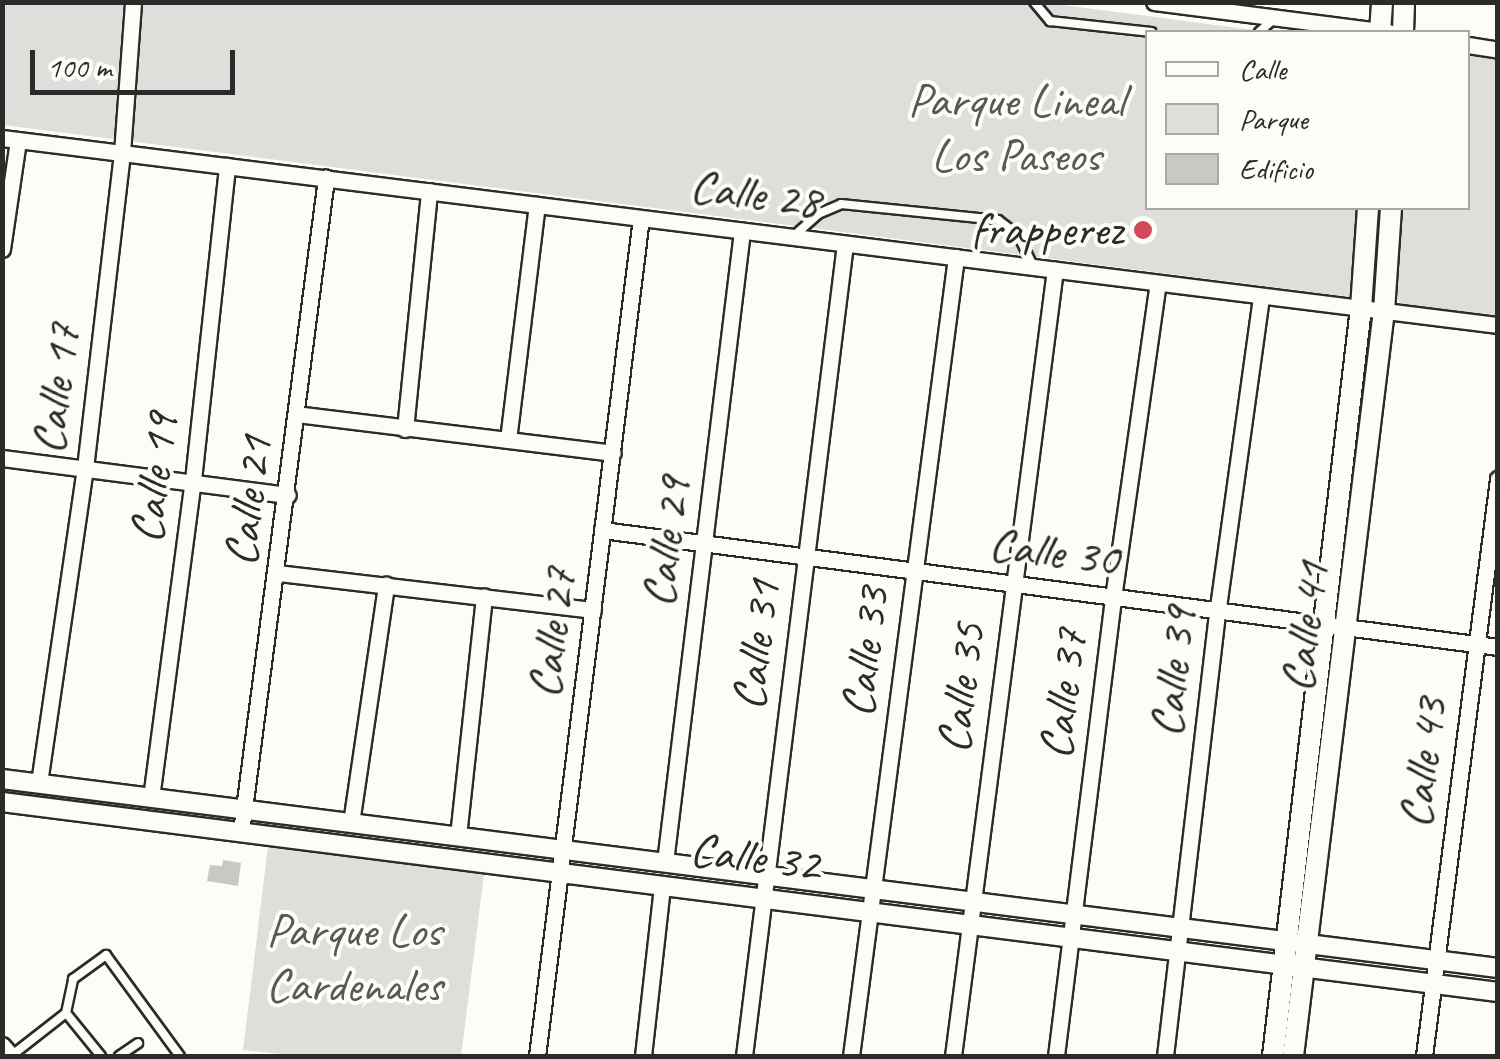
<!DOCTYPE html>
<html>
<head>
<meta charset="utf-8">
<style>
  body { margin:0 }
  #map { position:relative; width:1500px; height:1059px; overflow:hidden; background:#fdfcf7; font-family:Caveat,sans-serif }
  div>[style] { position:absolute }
  .green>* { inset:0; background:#dfdeda }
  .building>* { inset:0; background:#c9c8c4 }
  .roads { filter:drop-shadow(2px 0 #2b2b2b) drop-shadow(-2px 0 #2b2b2b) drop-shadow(0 2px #2b2b2b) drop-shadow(0 -2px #2b2b2b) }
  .service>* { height:8px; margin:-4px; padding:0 4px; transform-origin:4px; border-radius:4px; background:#fdfcf7 }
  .minor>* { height:15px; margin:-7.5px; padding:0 7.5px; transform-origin:7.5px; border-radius:7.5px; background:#fdfcf7 }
  .tertiary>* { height:18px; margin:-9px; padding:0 9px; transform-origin:9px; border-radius:9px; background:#fdfcf7 }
  .secondary>* { height:20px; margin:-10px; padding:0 10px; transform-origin:10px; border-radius:10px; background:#fdfcf7 }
  .dots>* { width:28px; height:28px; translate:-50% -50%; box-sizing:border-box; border:5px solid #fdfcf7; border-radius:50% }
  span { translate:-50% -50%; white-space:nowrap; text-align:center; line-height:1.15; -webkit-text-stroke:8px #fdfcf7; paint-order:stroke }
  .park-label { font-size:48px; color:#585857 }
  .street-label { font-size:48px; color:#2b2b2b }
  .poi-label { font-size:48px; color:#2b2b2b }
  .right { translate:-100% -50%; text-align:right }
  .frame { position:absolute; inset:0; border:5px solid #2b2b2b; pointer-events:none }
  .legend { position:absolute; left:1145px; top:30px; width:325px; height:180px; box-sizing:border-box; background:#fdfcf7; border:2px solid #a9a8a5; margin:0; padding:12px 18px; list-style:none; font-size:30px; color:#2b2b2b }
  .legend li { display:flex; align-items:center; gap:20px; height:50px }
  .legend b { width:50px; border:2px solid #a9a8a5 }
  .scale { position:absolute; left:30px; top:50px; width:205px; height:45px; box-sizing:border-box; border:5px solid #2b2b2b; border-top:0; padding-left:12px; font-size:30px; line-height:35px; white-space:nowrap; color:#2b2b2b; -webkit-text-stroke:8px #fdfcf7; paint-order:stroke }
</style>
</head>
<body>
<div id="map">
  <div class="green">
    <i style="clip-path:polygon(3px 3px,1048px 3px,1269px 32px,1148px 32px,1148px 208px,1358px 208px,1351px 297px,3px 125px)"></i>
    <i style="clip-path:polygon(1468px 52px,1497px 56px,1497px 319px,1403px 307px,1394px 295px,1399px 208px,1468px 208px)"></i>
    <i style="clip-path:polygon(268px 847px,484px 874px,461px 1056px,299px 1056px,243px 1050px)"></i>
  </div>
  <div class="building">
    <i style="clip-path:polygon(223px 860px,241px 863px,238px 886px,207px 881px,210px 865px,222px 866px)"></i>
  </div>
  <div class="roads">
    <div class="service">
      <i style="left:1034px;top:2px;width:25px;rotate:50deg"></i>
      <i style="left:1050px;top:21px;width:102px;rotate:6.2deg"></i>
      <i style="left:1259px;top:32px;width:21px;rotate:-41deg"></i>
      <i style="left:796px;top:234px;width:30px;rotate:-42deg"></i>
      <i style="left:818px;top:214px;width:25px;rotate:-23deg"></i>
      <i style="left:841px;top:204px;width:158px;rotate:5.8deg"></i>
      <i style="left:998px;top:220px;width:25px;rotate:37deg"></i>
      <i style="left:1018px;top:235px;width:32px;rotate:64deg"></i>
      <i style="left:11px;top:1056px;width:70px;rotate:-38deg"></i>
      <i style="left:101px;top:1056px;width:55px;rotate:-129.1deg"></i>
      <i style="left:66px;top:1013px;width:35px;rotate:-78deg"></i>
      <i style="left:73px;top:979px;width:41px;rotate:-36deg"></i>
      <i style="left:106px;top:955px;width:125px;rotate:53.8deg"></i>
      <i style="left:119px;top:1056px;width:23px;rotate:-34deg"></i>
    </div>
    <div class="minor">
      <i style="left:1154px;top:2px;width:237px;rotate:7.3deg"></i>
      <i style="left:1468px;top:45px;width:30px;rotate:9deg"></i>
      <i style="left:2px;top:138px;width:1508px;rotate:7.13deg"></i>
      <i style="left:2px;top:249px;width:110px;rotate:-81.6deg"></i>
      <i style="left:296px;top:414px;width:319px;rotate:7deg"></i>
      <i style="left:405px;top:429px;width:239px;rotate:-84.2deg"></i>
      <i style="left:508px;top:440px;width:237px;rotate:-83deg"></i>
      <i style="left:2px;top:458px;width:288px;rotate:7.4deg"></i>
      <i style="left:602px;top:530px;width:904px;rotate:7.44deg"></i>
      <i style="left:278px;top:573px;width:317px;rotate:6.7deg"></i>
      <i style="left:39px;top:783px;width:318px;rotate:-81.7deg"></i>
      <i style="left:85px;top:468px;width:317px;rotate:-83.3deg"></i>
      <i style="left:122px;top:153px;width:151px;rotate:-85.8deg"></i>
      <i style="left:151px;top:798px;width:321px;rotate:-82.5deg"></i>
      <i style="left:193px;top:480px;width:316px;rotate:-83.8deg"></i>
      <i style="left:351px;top:823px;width:241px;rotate:-81.6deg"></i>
      <i style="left:241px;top:832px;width:660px;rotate:-82.59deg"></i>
      <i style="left:458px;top:836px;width:241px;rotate:-83.8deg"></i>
      <i style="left:665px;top:862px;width:636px;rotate:-83.04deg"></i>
      <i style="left:2px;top:1045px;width:15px;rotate:48deg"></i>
      <i style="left:537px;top:1056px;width:844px;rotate:-82.93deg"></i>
      <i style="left:643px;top:1056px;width:171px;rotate:-83.6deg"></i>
      <i style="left:744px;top:1056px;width:818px;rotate:-82.91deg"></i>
      <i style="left:851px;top:1056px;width:806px;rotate:-82.51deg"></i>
      <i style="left:953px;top:1056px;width:793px;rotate:-82.61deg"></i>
      <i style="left:1056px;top:1056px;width:462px;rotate:-82.9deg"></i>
      <i style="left:1113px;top:598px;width:318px;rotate:-81.9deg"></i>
      <i style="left:1165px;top:1056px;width:452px;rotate:-83.3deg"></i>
      <i style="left:1218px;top:607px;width:314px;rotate:-82.1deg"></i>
      <i style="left:1424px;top:1056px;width:582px;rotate:-82.69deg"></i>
    </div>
    <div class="tertiary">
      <i style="left:2px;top:779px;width:1508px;rotate:7.2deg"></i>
      <i style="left:2px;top:802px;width:1508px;rotate:7.24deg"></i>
    </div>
    <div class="secondary">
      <i style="left:1380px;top:32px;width:30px;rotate:-86deg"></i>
      <i style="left:1403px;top:32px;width:30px;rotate:-88deg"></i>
      <i style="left:1273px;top:1056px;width:753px;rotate:-83.29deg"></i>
      <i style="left:1361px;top:308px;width:100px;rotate:-86deg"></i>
      <i style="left:1293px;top:1056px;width:751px;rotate:-83.04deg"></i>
      <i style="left:1384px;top:311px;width:103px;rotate:-86.1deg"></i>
    </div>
  </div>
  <div class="dots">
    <i style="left:1143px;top:230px;background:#d1495b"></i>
  </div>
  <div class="park-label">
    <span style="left:1016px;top:128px">Parque Lineal<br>Los Paseos</span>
    <span style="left:354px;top:958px">Parque Los<br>Cardenales</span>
  </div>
  <div class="street-label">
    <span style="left:755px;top:194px;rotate:7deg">Calle 28</span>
    <span style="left:56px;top:389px;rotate:-83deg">Calle 17</span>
    <span style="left:154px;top:478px;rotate:-83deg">Calle 19</span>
    <span style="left:248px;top:501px;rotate:-83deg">Calle 21</span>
    <span style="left:666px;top:542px;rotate:-83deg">Calle 29</span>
    <span style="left:1054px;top:552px;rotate:7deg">Calle 30</span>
    <span style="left:1305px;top:627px;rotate:-83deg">Calle 41</span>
    <span style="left:552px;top:633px;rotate:-83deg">Calle 27</span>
    <span style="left:756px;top:645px;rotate:-83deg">Calle 31</span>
    <span style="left:865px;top:652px;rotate:-83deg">Calle 33</span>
    <span style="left:1173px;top:672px;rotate:-84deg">Calle 39</span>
    <span style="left:961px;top:688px;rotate:-83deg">Calle 35</span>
    <span style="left:1063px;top:694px;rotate:-83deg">Calle 37</span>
    <span style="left:1423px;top:763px;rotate:-83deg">Calle 43</span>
    <span style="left:755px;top:857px;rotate:7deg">Calle 32</span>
  </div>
  <div class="poi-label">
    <span class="right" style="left:1123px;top:230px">frapperez</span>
  </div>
  <div class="frame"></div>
  <ul class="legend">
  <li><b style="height:12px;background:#fdfcf7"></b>Calle</li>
  <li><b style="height:28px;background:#dfdeda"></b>Parque</li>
  <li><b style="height:28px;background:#c9c8c4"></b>Edificio</li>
  </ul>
  <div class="scale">100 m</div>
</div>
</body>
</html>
